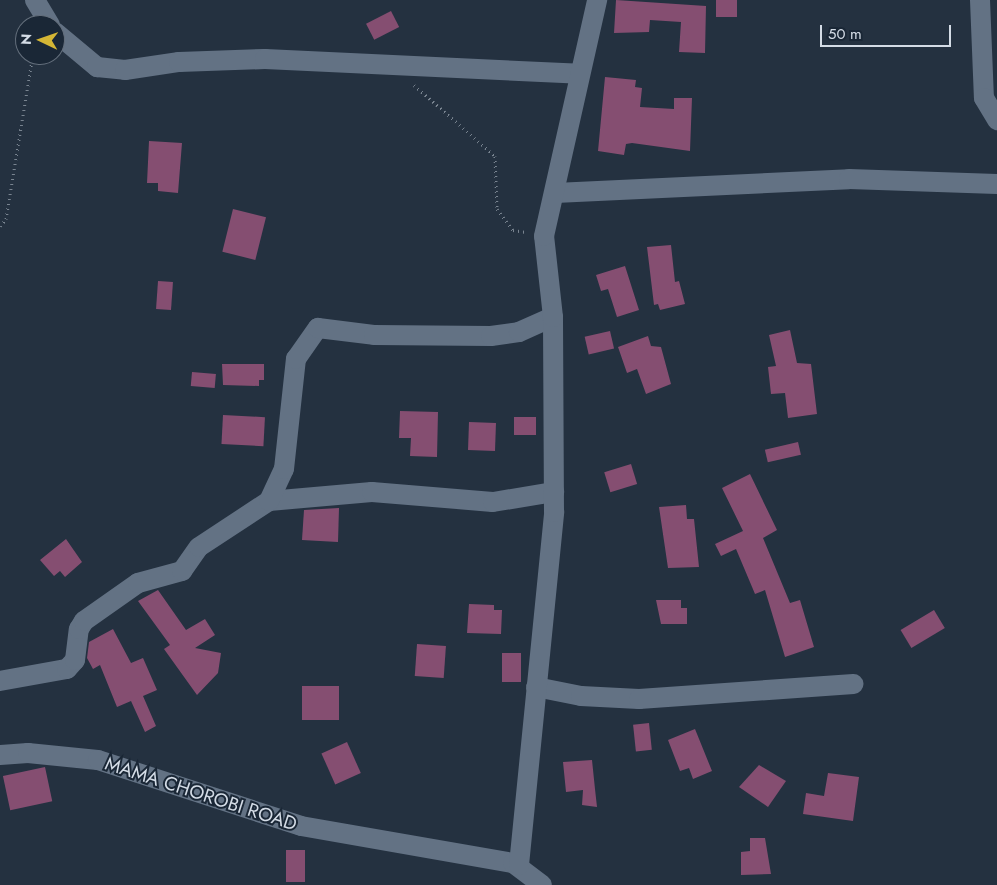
<!DOCTYPE html>
<html>
<head>
<meta charset="utf-8">
<style>
  body { margin:0 }
  #map { position:relative; width:997px; height:885px; overflow:hidden; background:#243140; font-family:Jost,sans-serif }
  div>[style] { position:absolute }
  .building>* { inset:0; background:#854e71; transform-origin:0 0 }
  .path>* { height:3px; margin-top:-1.5px; transform-origin:0; background:repeating-linear-gradient(90deg,#798490 0 1px,transparent 0 5px) }
  .minor>* { height:20px; margin:-10px; padding:0 10px; transform-origin:10px; border-radius:10px; background:#637284 }
  span { translate:-50% -50%; white-space:nowrap; text-align:center; line-height:1.15; -webkit-text-stroke:4px #1a2736; paint-order:stroke }
  .street-label { font-size:19px; color:#d4dce6 }
  .north { position:absolute; left:15px; top:15px; width:50px; height:50px; box-sizing:border-box; background:#1a2736; border:1px solid #646f7c; border-radius:50%; rotate:273deg; font-size:14px; font-weight:700; line-height:20px; text-align:center; color:#d4dce6 }
  .north::after { content:''; display:block; margin:auto; width:18px; height:22px; background:#d4b635; clip-path:polygon(50% 0,100% 100%,50% 72%,0 100%) }
  .scale { position:absolute; left:820px; top:25px; width:131px; height:22px; box-sizing:border-box; border:2px solid #d4dce6; border-top:0; padding-left:6px; font-size:15px; line-height:18px; white-space:nowrap; color:#d4dce6; -webkit-text-stroke:4px #1a2736; paint-order:stroke }
</style>
</head>
<body>
<div id="map">
  <div class="building">
    <i style="clip-path:polygon(616px 0,706px 6px,705px 53px,679px 52px,681px 22px,650px 20px,649px 32px,614px 33px)"></i>
    <i style="left:716px;top:0;width:21px;height:17px"></i>
    <i style="left:391px;top:11px;width:18px;height:28px;rotate:63deg"></i>
    <i style="clip-path:polygon(605px 77px,636px 80px,635px 87px,642px 88px,640px 107px,674px 109px,674px 98px,692px 98px,690px 151px,632px 143px,626px 144px,624px 155px,598px 151px)"></i>
    <i style="clip-path:polygon(149px 141px,182px 143px,178px 193px,158px 191px,158px 183px,147px 183px)"></i>
    <i style="left:233px;top:209px;width:34px;height:44px;rotate:14deg"></i>
    <i style="clip-path:polygon(671px 245px,675px 282px,679px 281px,685px 304px,660px 310px,658px 304px,654px 305px,647px 247px)"></i>
    <i style="clip-path:polygon(625px 266px,639px 310px,617px 317px,608px 289px,601px 291px,596px 275px)"></i>
    <i style="left:158px;top:281px;width:15px;height:28px;rotate:4deg"></i>
    <i style="clip-path:polygon(790px 330px,797px 363px,811px 364px,817px 414px,788px 418px,785px 393px,771px 394px,768px 367px,776px 366px,769px 335px)"></i>
    <i style="left:610px;top:331px;width:18px;height:26px;rotate:77deg"></i>
    <i style="clip-path:polygon(648px 336px,651px 346px,661px 347px,671px 384px,646px 394px,637px 369px,627px 373px,618px 347px)"></i>
    <i style="clip-path:polygon(222px 364px,264px 364px,264px 380px,259px 380px,259px 386px,223px 385px)"></i>
    <i style="left:192px;top:372px;width:24px;height:14px;rotate:5deg"></i>
    <i style="clip-path:polygon(400px 411px,438px 412px,437px 457px,410px 456px,411px 438px,399px 438px)"></i>
    <i style="left:223px;top:415px;width:42px;height:29px;rotate:3deg"></i>
    <i style="left:514px;top:417px;width:22px;height:18px"></i>
    <i style="left:469px;top:422px;width:27px;height:28px;rotate:2deg"></i>
    <i style="left:798px;top:442px;width:13px;height:34px;rotate:77deg"></i>
    <i style="left:631px;top:464px;width:21px;height:28px;rotate:73deg"></i>
    <i style="clip-path:polygon(750px 474px,777px 530px,763px 538px,790px 603px,800px 600px,814px 647px,785px 657px,765px 590px,755px 594px,736px 549px,721px 556px,715px 544px,743px 531px,722px 488px)"></i>
    <i style="clip-path:polygon(686px 505px,687px 519px,694px 519px,699px 567px,668px 568px,659px 507px)"></i>
    <i style="clip-path:polygon(339px 508px,338px 542px,302px 540px,304px 510px)"></i>
    <i style="clip-path:polygon(66px 539px,82px 562px,65px 577px,60px 571px,54px 576px,40px 560px)"></i>
    <i style="clip-path:polygon(158px 590px,186px 630px,205px 619px,215px 635px,195px 648px,221px 653px,218px 673px,197px 695px,164px 649px,170px 645px,138px 601px)"></i>
    <i style="clip-path:polygon(656px 600px,681px 600px,681px 608px,687px 608px,687px 624px,661px 624px)"></i>
    <i style="clip-path:polygon(469px 604px,494px 605px,494px 610px,502px 610px,501px 634px,467px 633px)"></i>
    <i style="left:934px;top:610px;width:21px;height:39px;rotate:59deg"></i>
    <i style="clip-path:polygon(113px 629px,131px 663px,143px 658px,157px 690px,143px 696px,156px 726px,145px 732px,131px 701px,117px 707px,100px 665px,93px 669px,87px 658px,89px 642px)"></i>
    <i style="left:417px;top:644px;width:29px;height:32px;rotate:4deg"></i>
    <i style="left:502px;top:653px;width:19px;height:29px"></i>
    <i style="left:302px;top:686px;width:37px;height:34px"></i>
    <i style="left:649px;top:723px;width:27px;height:16px;rotate:84deg"></i>
    <i style="clip-path:polygon(695px 729px,712px 771px,693px 779px,689px 768px,680px 771px,668px 740px)"></i>
    <i style="left:347px;top:742px;width:34px;height:28px;rotate:66deg"></i>
    <i style="clip-path:polygon(592px 760px,595px 789px,597px 807px,582px 805px,583px 790px,566px 792px,563px 762px)"></i>
    <i style="clip-path:polygon(759px 765px,786px 781px,768px 807px,739px 787px)"></i>
    <i style="left:45px;top:767px;width:35px;height:43px;rotate:78deg"></i>
    <i style="clip-path:polygon(828px 773px,859px 777px,853px 821px,803px 814px,806px 793px,824px 796px)"></i>
    <i style="clip-path:polygon(750px 838px,765px 838px,771px 874px,741px 875px,741px 852px,750px 851px)"></i>
    <i style="left:286px;top:850px;width:19px;height:32px"></i>
  </div>
  <div class="path">
    <i style="left:414px;top:85px;width:108px;rotate:41.2deg"></i>
    <i style="left:495px;top:156px;width:53px;rotate:87.8deg"></i>
    <i style="left:497px;top:209px;width:26px;rotate:53deg"></i>
    <i style="left:513px;top:230px;width:13px;rotate:9deg"></i>
    <i style="left:0;top:226px;width:9px;rotate:-49deg"></i>
    <i style="left:6px;top:219px;width:166px;rotate:-80.7deg"></i>
  </div>
  <div class="minor">
    <i style="left:35px;top:0;width:29px;rotate:59deg"></i>
    <i style="left:980px;top:0;width:98px;rotate:87.7deg"></i>
    <i style="left:984px;top:98px;width:26px;rotate:59deg"></i>
    <i style="left:55px;top:32px;width:55px;rotate:39.8deg"></i>
    <i style="left:97px;top:67px;width:28px;rotate:6deg"></i>
    <i style="left:125px;top:70px;width:55px;rotate:-8.4deg"></i>
    <i style="left:179px;top:62px;width:86px;rotate:-2deg"></i>
    <i style="left:265px;top:59px;width:315px;rotate:2.7deg"></i>
    <i style="left:555px;top:193px;width:294px;rotate:-2.7deg"></i>
    <i style="left:849px;top:179px;width:148px;rotate:1.9deg"></i>
    <i style="left:269px;top:501px;width:103px;rotate:-5deg"></i>
    <i style="left:372px;top:492px;width:121px;rotate:4.7deg"></i>
    <i style="left:493px;top:502px;width:62px;rotate:-9.3deg"></i>
    <i style="left:0;top:681px;width:68px;rotate:-10.2deg"></i>
    <i style="left:67px;top:669px;width:12px;rotate:-48deg"></i>
    <i style="left:75px;top:660px;width:31px;rotate:-83deg"></i>
    <i style="left:79px;top:629px;width:9px;rotate:-58deg"></i>
    <i style="left:84px;top:621px;width:66px;rotate:-35.1deg"></i>
    <i style="left:138px;top:583px;width:46px;rotate:-15.3deg"></i>
    <i style="left:182px;top:571px;width:29px;rotate:-55deg"></i>
    <i style="left:199px;top:547px;width:84px;rotate:-33.3deg"></i>
    <i style="left:269px;top:501px;width:35px;rotate:-65deg"></i>
    <i style="left:284px;top:469px;width:111px;rotate:-83.8deg"></i>
    <i style="left:296px;top:359px;width:38px;rotate:-55deg"></i>
    <i style="left:318px;top:328px;width:56px;rotate:7.1deg"></i>
    <i style="left:374px;top:335px;width:117px;rotate:0.5deg"></i>
    <i style="left:491px;top:336px;width:28px;rotate:-8deg"></i>
    <i style="left:519px;top:332px;width:37px;rotate:-24deg"></i>
    <i style="left:536px;top:687px;width:46px;rotate:11.3deg"></i>
    <i style="left:581px;top:696px;width:58px;rotate:3deg"></i>
    <i style="left:639px;top:699px;width:215px;rotate:-4deg"></i>
    <i style="left:0;top:755px;width:28px;rotate:-4deg"></i>
    <i style="left:28px;top:753px;width:70px;rotate:5.7deg"></i>
    <i style="left:98px;top:760px;width:213px;rotate:18deg"></i>
    <i style="left:301px;top:826px;width:215px;rotate:9.9deg"></i>
    <i style="left:513px;top:863px;width:36px;rotate:37deg"></i>
    <i style="left:519px;top:865px;width:355px;rotate:-84.3deg"></i>
    <i style="left:554px;top:512px;width:195px;rotate:-90.3deg"></i>
    <i style="left:553px;top:317px;width:81px;rotate:-96.3deg"></i>
    <i style="left:544px;top:236px;width:242px;rotate:-77.3deg"></i>
  </div>
  <div class="street-label">
    <span style="left:201px;top:794px;rotate:18deg">MAMA CHOROBI ROAD</span>
  </div>
  <div class="north">N</div>
  <div class="scale">50 m</div>
</div>
</body>
</html>
